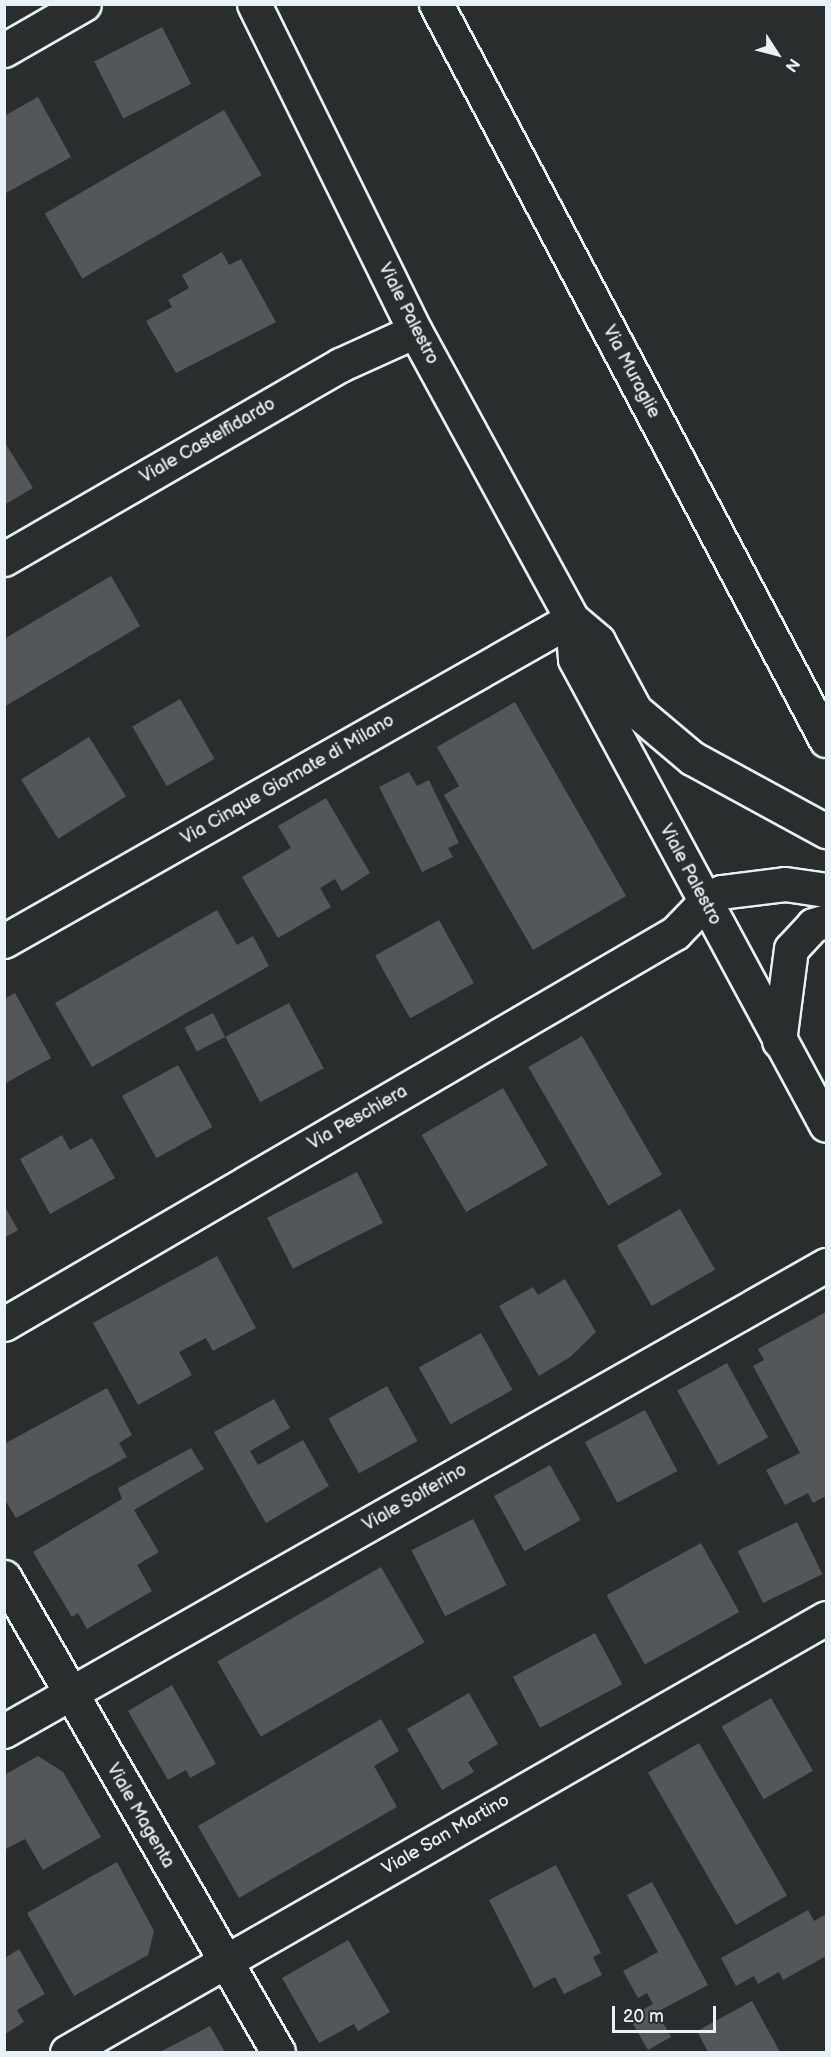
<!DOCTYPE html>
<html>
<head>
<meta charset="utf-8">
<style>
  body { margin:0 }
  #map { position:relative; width:831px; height:2057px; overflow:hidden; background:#2a2d2e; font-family:"Balsamiq Sans",sans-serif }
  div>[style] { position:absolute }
  .building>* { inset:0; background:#535759; transform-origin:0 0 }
  .roads { filter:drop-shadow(2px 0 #e8f1f8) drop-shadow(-2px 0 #e8f1f8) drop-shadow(0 2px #e8f1f8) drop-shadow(0 -2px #e8f1f8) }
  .minor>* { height:33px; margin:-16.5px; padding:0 16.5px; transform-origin:16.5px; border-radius:16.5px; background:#2a2d2e }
  .major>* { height:33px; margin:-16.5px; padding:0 16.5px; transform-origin:16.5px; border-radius:16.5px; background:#2a2d2e }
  span { translate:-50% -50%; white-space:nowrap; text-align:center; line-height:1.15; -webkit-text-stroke:4.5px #2a2d2e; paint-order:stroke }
  .street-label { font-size:18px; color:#e8f1f8 }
  .frame { position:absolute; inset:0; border:6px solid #e8f1f8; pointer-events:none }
  .north { position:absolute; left:747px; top:24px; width:60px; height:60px; -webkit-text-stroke:4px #2a2d2e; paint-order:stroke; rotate:126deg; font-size:16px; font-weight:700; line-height:24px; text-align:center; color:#e8f1f8 }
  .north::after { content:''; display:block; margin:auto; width:21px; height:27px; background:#e8f1f8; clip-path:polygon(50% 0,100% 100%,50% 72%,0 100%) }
  .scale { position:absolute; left:612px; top:2006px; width:104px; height:27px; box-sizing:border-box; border:3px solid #e8f1f8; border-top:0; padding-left:8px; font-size:18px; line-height:21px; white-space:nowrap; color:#e8f1f8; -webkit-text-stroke:4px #2a2d2e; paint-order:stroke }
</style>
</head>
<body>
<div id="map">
  <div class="building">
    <i style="left:162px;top:27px;width:64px;height:76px;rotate:63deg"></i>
    <i style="clip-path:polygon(38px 97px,71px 157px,4px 194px,4px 116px)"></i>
    <i style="left:224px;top:110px;width:75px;height:207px;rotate:60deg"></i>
    <i style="clip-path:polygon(222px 252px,229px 265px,241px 259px,276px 322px,176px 373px,146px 321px,172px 307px,168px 300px,189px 288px,182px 275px)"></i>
    <i style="clip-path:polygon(4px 441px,33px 488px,4px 505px)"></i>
    <i style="clip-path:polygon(111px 576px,140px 626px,4px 707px,4px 639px)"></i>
    <i style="left:180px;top:699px;width:69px;height:55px;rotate:60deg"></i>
    <i style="clip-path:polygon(515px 702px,626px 896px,533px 950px,444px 795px,459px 786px,437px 747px)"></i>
    <i style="left:89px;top:737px;width:70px;height:80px;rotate:58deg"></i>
    <i style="clip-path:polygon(409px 772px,417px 786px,429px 780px,459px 843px,448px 848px,453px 857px,422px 872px,379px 787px)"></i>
    <i style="clip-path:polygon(326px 798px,370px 873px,342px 891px,335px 879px,320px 888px,331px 907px,278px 938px,242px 877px,291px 848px,278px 826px)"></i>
    <i style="clip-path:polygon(217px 910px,237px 945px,253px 936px,269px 966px,92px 1067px,55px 1003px)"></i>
    <i style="left:439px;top:920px;width:72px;height:73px;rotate:61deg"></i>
    <i style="clip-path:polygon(15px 993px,51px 1058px,4px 1084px,4px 999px)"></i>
    <i style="left:289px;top:1003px;width:74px;height:72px;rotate:62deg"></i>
    <i style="left:213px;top:1013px;width:27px;height:32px;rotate:63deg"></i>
    <i style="left:582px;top:1036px;width:160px;height:62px;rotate:60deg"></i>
    <i style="left:178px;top:1065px;width:71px;height:64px;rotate:61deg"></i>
    <i style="left:503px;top:1088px;width:89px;height:94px;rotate:60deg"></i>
    <i style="clip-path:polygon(62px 1135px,70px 1150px,92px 1138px,115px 1178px,50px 1214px,20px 1159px)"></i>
    <i style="left:357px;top:1172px;width:57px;height:101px;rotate:63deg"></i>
    <i style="clip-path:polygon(4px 1205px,18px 1230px,4px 1238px)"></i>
    <i style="left:680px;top:1209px;width:70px;height:73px;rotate:60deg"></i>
    <i style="clip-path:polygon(217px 1256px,256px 1328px,213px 1351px,206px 1338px,179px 1352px,192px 1375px,138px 1405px,93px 1323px)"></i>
    <i style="clip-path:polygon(565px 1279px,596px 1332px,570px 1357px,539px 1376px,499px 1306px,533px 1287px,538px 1295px)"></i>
    <i style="clip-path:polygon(826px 1312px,826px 1496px,813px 1503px,808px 1493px,785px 1505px,766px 1470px,800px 1453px,753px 1366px,764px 1360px,758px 1349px)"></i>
    <i style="left:481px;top:1333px;width:65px;height:71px;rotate:61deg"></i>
    <i style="left:727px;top:1363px;width:85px;height:57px;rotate:61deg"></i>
    <i style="left:387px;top:1386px;width:63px;height:67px;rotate:61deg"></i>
    <i style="clip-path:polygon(107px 1388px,132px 1435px,119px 1443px,127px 1457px,16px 1518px,4px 1498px,4px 1444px)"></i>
    <i style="clip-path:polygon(274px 1399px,290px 1428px,250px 1451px,258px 1465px,303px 1440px,329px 1486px,266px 1523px,214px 1432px)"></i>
    <i style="left:645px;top:1410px;width:69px;height:68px;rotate:62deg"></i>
    <i style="clip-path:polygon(191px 1448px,204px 1469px,134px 1510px,159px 1552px,137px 1565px,152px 1591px,87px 1629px,78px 1613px,72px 1617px,33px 1552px,122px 1499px,118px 1488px)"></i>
    <i style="left:550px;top:1465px;width:63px;height:64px;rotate:61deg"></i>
    <i style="left:473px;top:1519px;width:74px;height:69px;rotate:63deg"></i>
    <i style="left:797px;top:1522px;width:58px;height:66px;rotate:64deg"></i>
    <i style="left:701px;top:1543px;width:79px;height:108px;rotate:61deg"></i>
    <i style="left:381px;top:1567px;width:87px;height:189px;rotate:60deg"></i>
    <i style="left:595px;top:1633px;width:58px;height:93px;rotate:62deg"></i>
    <i style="clip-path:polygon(172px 1685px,216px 1764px,190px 1778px,186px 1770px,168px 1780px,128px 1711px)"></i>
    <i style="clip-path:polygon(469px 1693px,498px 1744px,468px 1762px,474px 1772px,442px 1790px,407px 1729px)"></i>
    <i style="left:771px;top:1698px;width:84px;height:57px;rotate:60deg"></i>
    <i style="clip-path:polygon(381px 1719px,399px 1751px,374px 1766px,397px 1807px,239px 1898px,198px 1826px)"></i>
    <i style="left:699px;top:1743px;width:176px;height:59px;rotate:60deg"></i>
    <i style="clip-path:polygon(38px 1756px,63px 1772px,101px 1837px,43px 1870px,25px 1839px,4px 1850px,4px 1775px)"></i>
    <i style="clip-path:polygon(117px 1862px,154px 1931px,148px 1955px,74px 1996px,27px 1913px)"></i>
    <i style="clip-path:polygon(556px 1865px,601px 1953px,593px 1957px,602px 1975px,564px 1994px,555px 1977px,534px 1988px,489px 1900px)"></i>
    <i style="clip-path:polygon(652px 1882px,708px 1985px,657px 2012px,671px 2037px,648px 2050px,629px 2017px,653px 2004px,647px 1993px,638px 1998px,623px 1971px,658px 1952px,627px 1895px)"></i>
    <i style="clip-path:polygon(808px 1910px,814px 1921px,826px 1914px,826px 1956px,783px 1980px,779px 1972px,758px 1984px,754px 1976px,736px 1986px,721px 1958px)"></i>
    <i style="clip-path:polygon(348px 1940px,390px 2012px,358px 2031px,354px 2024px,319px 2043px,282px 1978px)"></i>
    <i style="clip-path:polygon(19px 1949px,45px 1994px,17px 2010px,24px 2022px,5px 2034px,5px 1958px)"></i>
    <i style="clip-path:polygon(752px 2001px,780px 2052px,708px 2052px,697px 2031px)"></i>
    <i style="clip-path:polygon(210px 2026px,225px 2052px,160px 2052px)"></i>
  </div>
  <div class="roads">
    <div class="minor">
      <i style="left:436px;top:4px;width:833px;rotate:62.08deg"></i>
      <i style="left:4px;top:50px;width:92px;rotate:-29.9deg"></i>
      <i style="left:4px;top:559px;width:388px;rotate:-30deg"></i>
      <i style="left:340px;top:365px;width:82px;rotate:-24.4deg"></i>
      <i style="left:4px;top:941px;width:653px;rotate:-29.55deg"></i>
      <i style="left:4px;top:1324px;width:777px;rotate:-30.23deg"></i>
      <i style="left:675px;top:933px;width:42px;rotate:-46deg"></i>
      <i style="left:4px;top:1577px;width:548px;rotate:60.02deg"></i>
      <i style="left:4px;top:1731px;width:945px;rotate:-29.55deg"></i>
      <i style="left:67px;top:2052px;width:874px;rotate:-29.76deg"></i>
    </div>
    <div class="major">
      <i style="left:254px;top:4px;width:364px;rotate:63.8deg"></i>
      <i style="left:415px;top:331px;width:328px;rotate:61.4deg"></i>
      <i style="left:572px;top:619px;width:34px;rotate:40deg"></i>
      <i style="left:598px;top:641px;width:78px;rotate:61.8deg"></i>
      <i style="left:635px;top:710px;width:75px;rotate:40.1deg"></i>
      <i style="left:692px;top:758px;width:153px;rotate:28.6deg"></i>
      <i style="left:572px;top:619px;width:40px;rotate:85.7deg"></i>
      <i style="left:575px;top:659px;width:529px;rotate:61.69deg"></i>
      <i style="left:704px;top:903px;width:20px;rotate:-33deg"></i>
      <i style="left:721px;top:892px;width:64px;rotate:-7.1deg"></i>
      <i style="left:785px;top:884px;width:41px;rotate:8.3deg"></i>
      <i style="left:779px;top:1041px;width:93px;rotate:-82.6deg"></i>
      <i style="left:791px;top:949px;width:33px;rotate:-47deg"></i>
      <i style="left:813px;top:925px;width:14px;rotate:-17deg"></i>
    </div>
  </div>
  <div class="street-label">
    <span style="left:408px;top:314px;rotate:63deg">Viale Palestro</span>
    <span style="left:631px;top:372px;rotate:62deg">Via Muraglie</span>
    <span style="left:208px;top:441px;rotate:-30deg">Viale Castelfidardo</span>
    <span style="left:288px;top:780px;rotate:-30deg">Via Cinque Giornate di Milano</span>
    <span style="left:690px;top:875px;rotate:62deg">Viale Palestro</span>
    <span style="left:358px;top:1118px;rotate:-30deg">Via Peschiera</span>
    <span style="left:415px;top:1498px;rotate:-30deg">Viale Solferino</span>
    <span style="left:140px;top:1816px;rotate:60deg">Viale Magenta</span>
    <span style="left:446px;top:1835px;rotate:-30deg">Viale San Martino</span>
  </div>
  <div class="frame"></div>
  <div class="north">N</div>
  <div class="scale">20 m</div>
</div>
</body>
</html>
